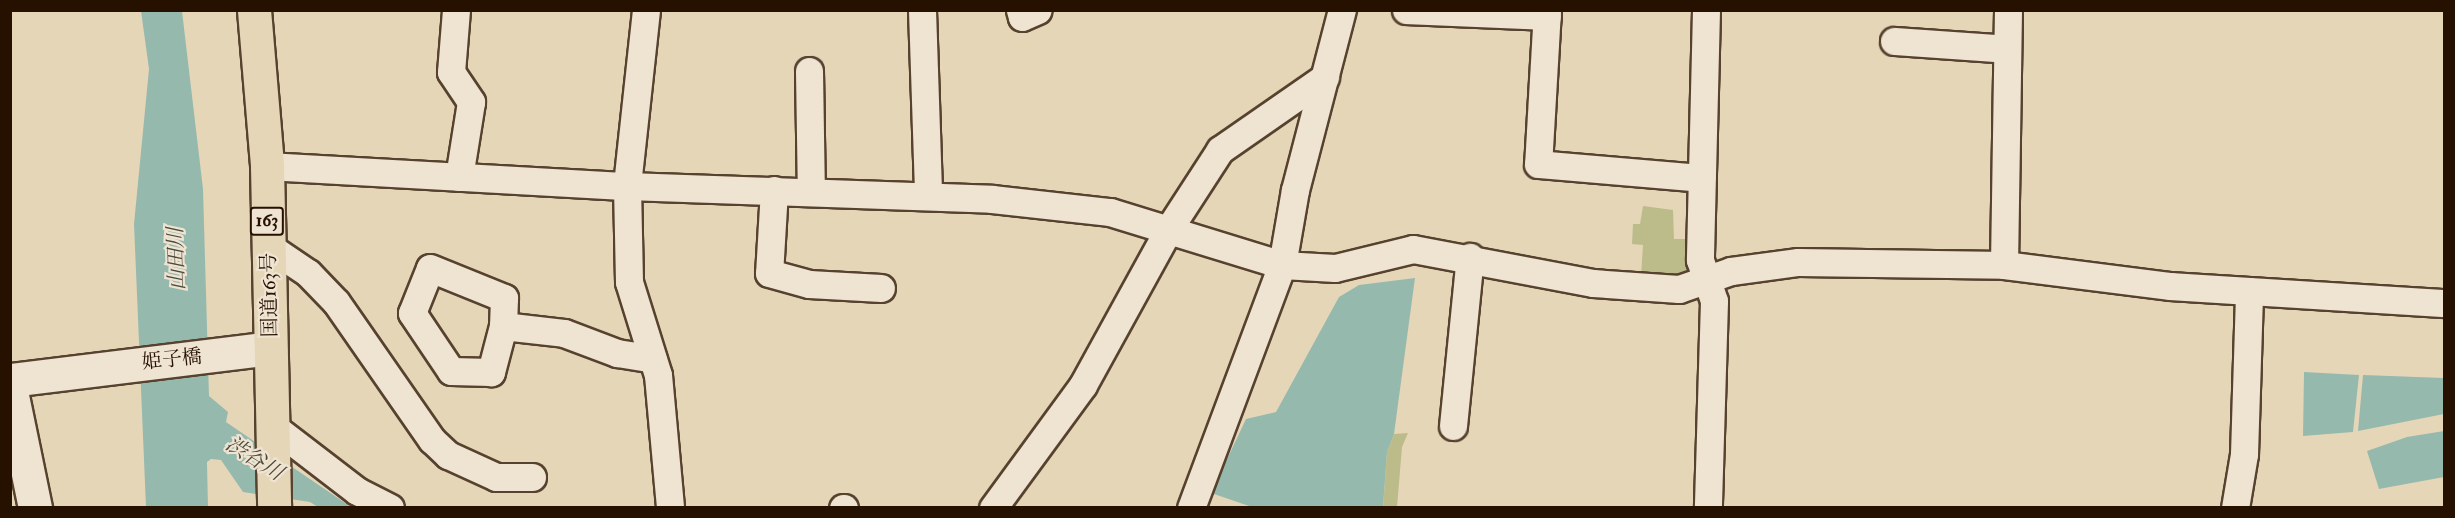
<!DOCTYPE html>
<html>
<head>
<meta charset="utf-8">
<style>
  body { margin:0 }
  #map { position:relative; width:2455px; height:518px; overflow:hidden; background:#e6d6b8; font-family:"IM FELL Double Pica","Noto Serif JP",serif }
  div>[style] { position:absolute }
  .green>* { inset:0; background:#bbbc8a }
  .water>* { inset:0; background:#96b9ae }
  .roads { filter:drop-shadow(2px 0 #56422e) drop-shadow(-2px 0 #56422e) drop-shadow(0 2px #56422e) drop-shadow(0 -2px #56422e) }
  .street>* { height:27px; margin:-13.5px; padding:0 13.5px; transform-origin:13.5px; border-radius:13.5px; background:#efe4d1 }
  .secondary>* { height:33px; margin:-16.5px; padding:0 16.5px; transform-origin:16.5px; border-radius:16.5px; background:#efe4d1 }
  .highway>* { height:33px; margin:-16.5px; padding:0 16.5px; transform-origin:16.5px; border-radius:16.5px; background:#e6d6b8 }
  span { translate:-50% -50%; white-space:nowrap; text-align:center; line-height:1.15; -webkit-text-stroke:4.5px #efe4d1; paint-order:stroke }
  .shield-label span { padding:2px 4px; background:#efe4d1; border:2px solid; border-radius:4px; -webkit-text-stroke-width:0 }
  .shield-label { font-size:18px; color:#261000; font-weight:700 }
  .street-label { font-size:20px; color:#261000 }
  .water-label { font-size:21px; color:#4d4b3d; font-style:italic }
  .frame { position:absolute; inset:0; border:12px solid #261000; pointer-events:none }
</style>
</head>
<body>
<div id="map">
  <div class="green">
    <i style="clip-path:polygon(1643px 206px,1673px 210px,1674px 239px,1693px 239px,1692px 264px,1679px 279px,1641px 276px,1643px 245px,1632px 244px,1633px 224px,1640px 224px)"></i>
    <i style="clip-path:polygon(1408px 433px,1402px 447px,1397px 507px,1383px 508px,1387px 452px,1394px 434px)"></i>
  </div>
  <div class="water">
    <i style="clip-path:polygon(141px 11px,182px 11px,203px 189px,209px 396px,228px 412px,226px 422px,351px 507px,318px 507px,310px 502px,243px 492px,221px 460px,211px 459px,207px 462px,208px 507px,146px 507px,134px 224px,149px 69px)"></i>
    <i style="clip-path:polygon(1415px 278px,1394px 434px,1387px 452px,1383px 507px,1252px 507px,1211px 493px,1246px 419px,1276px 412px,1339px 297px,1359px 285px)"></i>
    <i style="clip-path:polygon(2304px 372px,2359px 375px,2353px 432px,2303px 436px)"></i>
    <i style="clip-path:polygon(2363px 375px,2444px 378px,2444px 414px,2358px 431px)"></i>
    <i style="clip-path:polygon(2444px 431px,2444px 477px,2379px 489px,2367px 451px,2407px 437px)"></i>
  </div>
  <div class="roads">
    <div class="street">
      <i style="left:456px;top:10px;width:62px;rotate:94.6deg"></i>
      <i style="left:451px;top:72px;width:36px;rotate:56deg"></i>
      <i style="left:471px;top:102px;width:76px;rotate:99.1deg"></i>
      <i style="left:646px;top:10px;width:177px;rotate:96.2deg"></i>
      <i style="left:627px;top:186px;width:96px;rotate:88.8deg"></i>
      <i style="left:629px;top:282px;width:97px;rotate:72.7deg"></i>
      <i style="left:658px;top:375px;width:134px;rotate:84.8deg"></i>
      <i style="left:922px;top:10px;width:185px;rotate:88.1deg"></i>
      <i style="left:1020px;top:10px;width:7px;rotate:74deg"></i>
      <i style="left:1022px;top:17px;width:17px;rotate:-24deg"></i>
      <i style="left:1406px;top:10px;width:141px;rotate:2.4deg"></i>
      <i style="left:1547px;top:10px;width:154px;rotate:93.3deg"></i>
      <i style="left:1538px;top:164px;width:164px;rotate:4.9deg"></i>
      <i style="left:1706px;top:10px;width:250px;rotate:91.4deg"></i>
      <i style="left:1700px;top:260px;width:43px;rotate:71.1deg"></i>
      <i style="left:1714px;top:301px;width:207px;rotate:91.7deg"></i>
      <i style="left:1894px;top:41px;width:113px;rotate:4deg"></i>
      <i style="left:809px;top:71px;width:121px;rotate:89.1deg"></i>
      <i style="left:267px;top:166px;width:361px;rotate:3.2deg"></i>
      <i style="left:627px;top:186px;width:365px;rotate:2deg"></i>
      <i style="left:992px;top:199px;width:119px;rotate:6.3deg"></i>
      <i style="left:1110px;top:212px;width:180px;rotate:17.1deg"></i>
      <i style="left:1282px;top:265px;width:53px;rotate:3.2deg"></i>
      <i style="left:1335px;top:268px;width:80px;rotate:-13.7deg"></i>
      <i style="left:1413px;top:249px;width:183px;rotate:10.7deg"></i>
      <i style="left:1593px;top:283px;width:86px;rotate:4deg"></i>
      <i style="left:1679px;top:289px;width:55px;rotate:-19.1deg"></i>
      <i style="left:1731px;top:271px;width:68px;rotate:-7.7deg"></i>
      <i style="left:1798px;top:262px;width:206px;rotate:0.8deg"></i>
      <i style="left:2004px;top:265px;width:168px;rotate:7.2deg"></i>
      <i style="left:2171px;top:286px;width:274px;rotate:3.6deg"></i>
      <i style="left:774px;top:190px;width:83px;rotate:93.4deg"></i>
      <i style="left:769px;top:273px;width:41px;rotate:15.4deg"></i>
      <i style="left:809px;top:284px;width:72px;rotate:3.2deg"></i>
      <i style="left:268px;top:246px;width:48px;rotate:34deg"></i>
      <i style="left:308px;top:273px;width:40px;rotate:46deg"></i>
      <i style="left:336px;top:302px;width:168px;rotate:55.2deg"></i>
      <i style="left:432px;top:440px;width:22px;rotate:43deg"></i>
      <i style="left:448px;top:455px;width:53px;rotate:24.6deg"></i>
      <i style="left:496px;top:477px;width:36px"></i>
      <i style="left:2004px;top:265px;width:255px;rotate:-89.1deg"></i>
      <i style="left:430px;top:268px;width:80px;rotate:22.1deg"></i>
      <i style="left:504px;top:298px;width:28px;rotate:92deg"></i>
      <i style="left:503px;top:326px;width:48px;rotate:104.6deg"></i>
      <i style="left:491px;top:372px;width:40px;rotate:-178.6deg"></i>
      <i style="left:451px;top:371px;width:70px;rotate:-123.9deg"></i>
      <i style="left:412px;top:313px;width:48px;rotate:-68.2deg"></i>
      <i style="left:503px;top:326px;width:61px;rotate:6.5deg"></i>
      <i style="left:564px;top:333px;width:57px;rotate:20.7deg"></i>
      <i style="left:617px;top:353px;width:36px;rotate:9deg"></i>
      <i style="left:271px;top:425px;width:108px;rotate:37.5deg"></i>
      <i style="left:357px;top:491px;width:37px;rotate:27deg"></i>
      <i style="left:1453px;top:426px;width:170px;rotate:-84.3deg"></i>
      <i style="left:843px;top:508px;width:1px"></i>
      <i style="left:993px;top:508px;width:152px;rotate:-53.8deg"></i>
      <i style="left:1083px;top:385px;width:180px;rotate:-61.2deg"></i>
      <i style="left:1170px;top:227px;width:92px;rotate:-57deg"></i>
      <i style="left:1220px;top:150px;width:128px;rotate:-34.8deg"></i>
      <i style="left:1191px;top:508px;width:259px;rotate:-69.5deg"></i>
      <i style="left:1282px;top:265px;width:76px;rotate:-80.2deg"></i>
      <i style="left:1295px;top:190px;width:186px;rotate:-75.4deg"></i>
      <i style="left:2235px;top:508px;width:55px;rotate:-80.5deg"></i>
      <i style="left:2244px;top:454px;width:163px;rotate:-88.2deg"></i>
    </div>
    <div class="secondary">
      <i style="left:10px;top:380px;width:262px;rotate:-7deg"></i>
      <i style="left:10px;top:386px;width:125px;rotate:78.4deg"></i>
    </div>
    <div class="highway">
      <i style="left:254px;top:10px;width:157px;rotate:85.2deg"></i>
      <i style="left:267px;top:166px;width:342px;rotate:88.8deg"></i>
    </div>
  </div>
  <div class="shield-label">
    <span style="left:267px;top:221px">163</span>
  </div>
  <div class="street-label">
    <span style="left:269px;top:295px;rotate:-91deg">国道163号</span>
    <span style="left:172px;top:359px;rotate:-6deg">姫子橋</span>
  </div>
  <div class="water-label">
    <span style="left:177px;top:259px;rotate:-92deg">山田川</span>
    <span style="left:254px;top:459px;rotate:32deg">渋谷川</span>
  </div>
  <div class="frame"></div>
</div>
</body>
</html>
